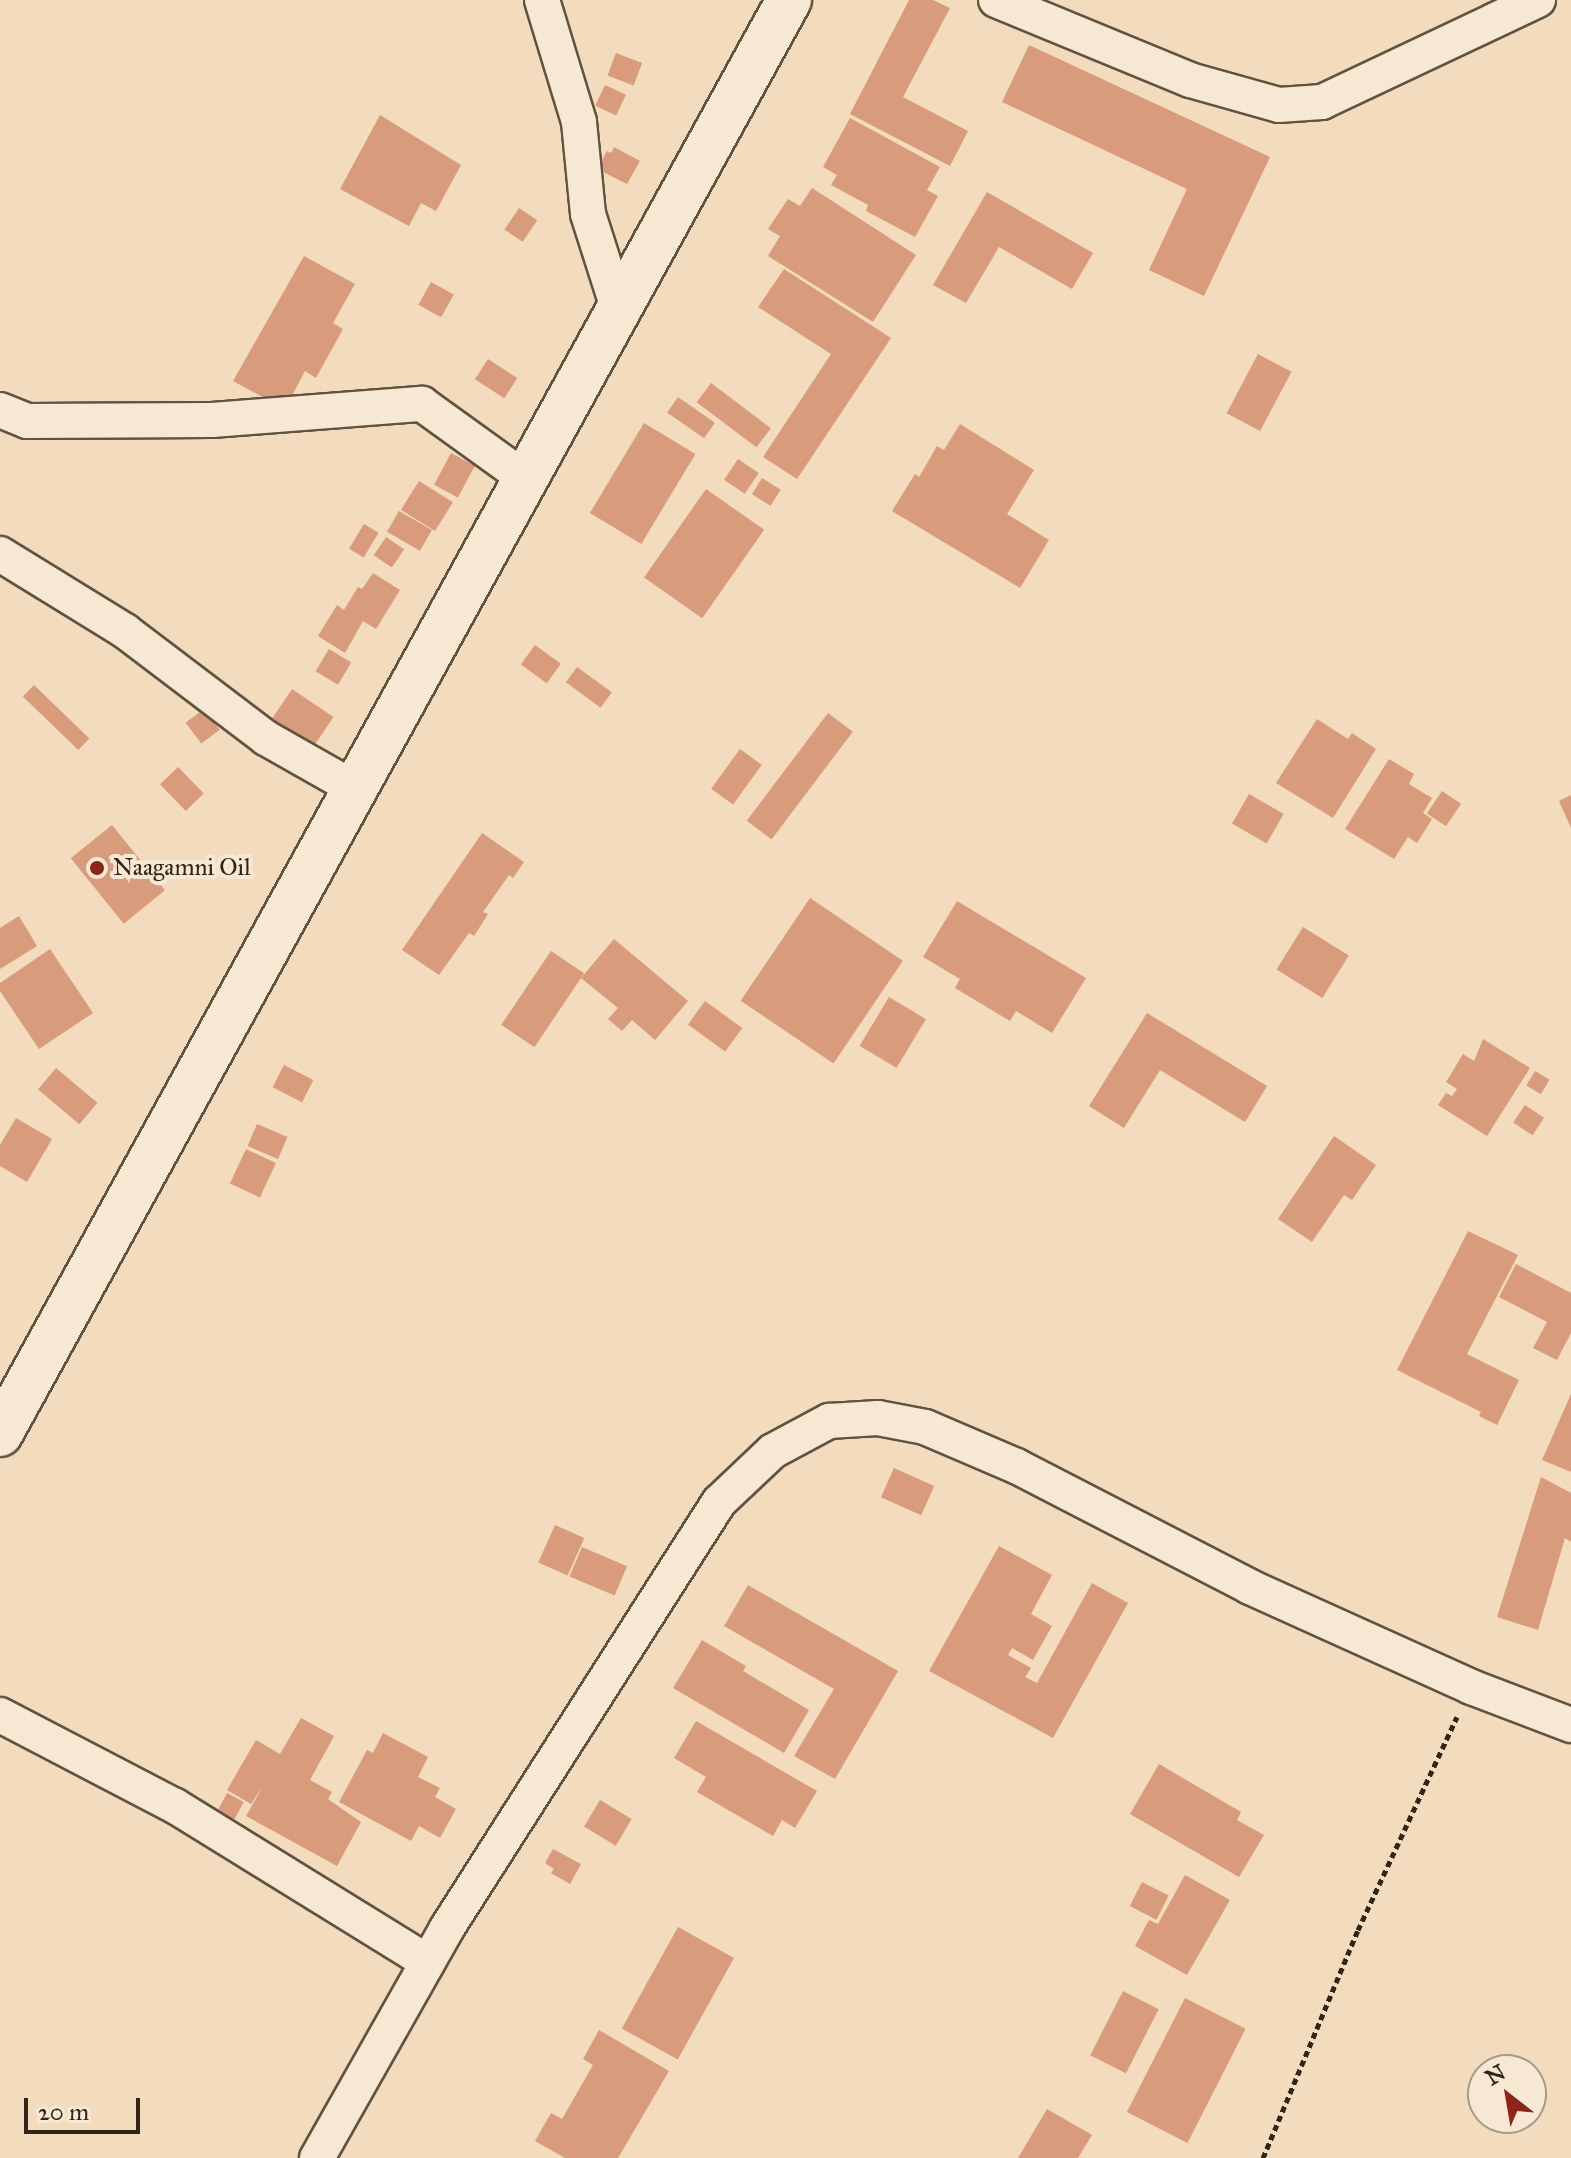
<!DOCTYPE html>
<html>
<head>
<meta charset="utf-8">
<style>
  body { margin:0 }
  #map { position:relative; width:1571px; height:2158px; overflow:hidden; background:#f2dcbd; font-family:"IM FELL Great Primer",serif }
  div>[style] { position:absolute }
  .building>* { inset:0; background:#d89b7b; transform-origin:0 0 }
  .path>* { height:5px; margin-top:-2.5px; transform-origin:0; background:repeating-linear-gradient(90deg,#302517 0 6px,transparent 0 10px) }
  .roads { filter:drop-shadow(2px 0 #605340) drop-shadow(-2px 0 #605340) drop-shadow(0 2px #605340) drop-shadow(0 -2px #605340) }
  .street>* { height:34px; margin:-17px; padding:0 17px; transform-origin:17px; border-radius:17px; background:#f7e8d4 }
  .secondary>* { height:44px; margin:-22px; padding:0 22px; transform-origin:22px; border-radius:22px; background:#f7e8d4 }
  .dots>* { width:22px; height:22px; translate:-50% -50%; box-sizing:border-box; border:4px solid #f7e8d4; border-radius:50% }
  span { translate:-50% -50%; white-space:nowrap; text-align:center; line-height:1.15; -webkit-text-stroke:8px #f7e8d4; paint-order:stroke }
  .poi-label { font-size:24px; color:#302517 }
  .left { translate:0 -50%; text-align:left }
  .north { position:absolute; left:1467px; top:2054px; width:80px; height:80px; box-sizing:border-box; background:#f7e8d4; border:2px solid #a79a88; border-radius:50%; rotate:329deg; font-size:22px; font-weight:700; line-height:32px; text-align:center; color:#302517 }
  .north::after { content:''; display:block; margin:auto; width:28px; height:36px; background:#8f2418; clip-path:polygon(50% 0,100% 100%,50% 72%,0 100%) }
  .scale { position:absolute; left:24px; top:2098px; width:116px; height:36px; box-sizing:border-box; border:4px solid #302517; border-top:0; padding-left:10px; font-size:24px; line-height:28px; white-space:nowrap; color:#302517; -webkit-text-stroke:6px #f7e8d4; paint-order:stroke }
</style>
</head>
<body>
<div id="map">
  <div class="building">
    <i style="clip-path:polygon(909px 0,933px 0,950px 8px,903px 97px,968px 131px,950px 166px,850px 114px)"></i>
    <i style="clip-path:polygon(1029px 45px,1270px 157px,1204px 296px,1149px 270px,1187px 189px,1002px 102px)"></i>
    <i style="left:616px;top:53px;width:28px;height:24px;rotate:21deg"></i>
    <i style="left:605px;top:85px;width:23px;height:23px;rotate:25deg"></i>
    <i style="clip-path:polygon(380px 115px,461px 165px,436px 211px,421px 203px,409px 226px,340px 189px)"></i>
    <i style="clip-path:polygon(850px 118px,940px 167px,927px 190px,938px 196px,915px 237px,866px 211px,868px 205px,831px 185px,837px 175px,823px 167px)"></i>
    <i style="clip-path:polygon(614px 147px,640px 161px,627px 184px,597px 169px,607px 151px,611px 153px)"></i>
    <i style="clip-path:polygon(812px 188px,916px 255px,873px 322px,768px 256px,780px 236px,768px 229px,788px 199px,800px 206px)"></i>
    <i style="clip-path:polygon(987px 192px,1093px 253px,1072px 289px,999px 247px,966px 303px,933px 285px)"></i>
    <i style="left:519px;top:208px;width:22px;height:26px;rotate:34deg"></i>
    <i style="clip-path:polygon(304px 256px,355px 284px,333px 323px,343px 329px,316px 378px,305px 371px,285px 409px,233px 381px)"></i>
    <i style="clip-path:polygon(784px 269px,891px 338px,797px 479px,763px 457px,831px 354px,758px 307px)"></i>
    <i style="left:431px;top:282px;width:26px;height:26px;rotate:29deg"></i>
    <i style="left:1258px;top:354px;width:38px;height:67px;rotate:28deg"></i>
    <i style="left:488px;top:359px;width:35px;height:24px;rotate:33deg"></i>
    <i style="left:711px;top:383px;width:75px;height:24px;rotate:37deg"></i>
    <i style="left:678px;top:397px;width:45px;height:19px;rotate:35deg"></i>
    <i style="left:644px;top:423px;width:60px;height:105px;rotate:31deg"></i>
    <i style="clip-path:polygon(960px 424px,1034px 470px,1007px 514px,1049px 540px,1020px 588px,892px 511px,915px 474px,919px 477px,937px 446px,944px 450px)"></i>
    <i style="left:451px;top:453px;width:27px;height:36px;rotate:28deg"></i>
    <i style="left:738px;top:459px;width:25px;height:25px;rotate:34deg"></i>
    <i style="left:762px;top:478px;width:22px;height:19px;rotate:32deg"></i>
    <i style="left:419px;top:481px;width:40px;height:34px;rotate:32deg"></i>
    <i style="left:706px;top:489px;width:71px;height:108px;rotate:35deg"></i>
    <i style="left:399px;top:511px;width:38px;height:24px;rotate:30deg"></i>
    <i style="left:364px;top:524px;width:17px;height:29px;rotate:31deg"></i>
    <i style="left:386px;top:537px;width:22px;height:22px;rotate:34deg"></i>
    <i style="clip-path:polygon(373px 573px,400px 590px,376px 629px,363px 621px,345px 653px,318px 636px,337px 605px,344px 610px,358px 587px,362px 589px)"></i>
    <i style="left:535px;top:645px;width:32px;height:24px;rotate:36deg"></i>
    <i style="left:329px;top:649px;width:26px;height:26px;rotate:31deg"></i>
    <i style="left:577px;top:667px;width:43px;height:19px;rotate:36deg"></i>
    <i style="left:34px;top:685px;width:77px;height:16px;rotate:44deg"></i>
    <i style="left:292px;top:689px;width:50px;height:37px;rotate:34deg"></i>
    <i style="left:204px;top:709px;width:26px;height:23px;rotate:53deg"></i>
    <i style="left:828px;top:713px;width:31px;height:135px;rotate:37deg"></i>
    <i style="clip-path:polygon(1317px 719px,1348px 739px,1352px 733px,1376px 749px,1333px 818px,1276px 783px)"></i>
    <i style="left:740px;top:749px;width:27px;height:49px;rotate:36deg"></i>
    <i style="clip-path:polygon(1389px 759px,1414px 774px,1409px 784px,1432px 798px,1423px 813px,1432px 819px,1417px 843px,1408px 837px,1394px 859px,1345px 829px)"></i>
    <i style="left:178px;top:767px;width:37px;height:25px;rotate:46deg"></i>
    <i style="left:1442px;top:791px;width:23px;height:27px;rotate:34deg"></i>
    <i style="left:1249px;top:794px;width:40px;height:34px;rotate:30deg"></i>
    <i style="clip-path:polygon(1571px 795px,1571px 828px,1559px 801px)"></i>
    <i style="left:112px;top:825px;width:84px;height:53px;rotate:51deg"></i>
    <i style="clip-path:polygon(482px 833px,524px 862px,513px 878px,509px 875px,483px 912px,488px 914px,474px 936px,469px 933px,439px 975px,402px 950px)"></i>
    <i style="left:810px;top:898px;width:112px;height:124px;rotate:34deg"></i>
    <i style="clip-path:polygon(957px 901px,1086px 978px,1052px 1033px,1016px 1011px,1010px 1021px,955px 988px,960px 979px,923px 957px)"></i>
    <i style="clip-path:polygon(19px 916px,37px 946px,0 969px,0 928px)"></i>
    <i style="left:1303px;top:927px;width:54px;height:50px;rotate:32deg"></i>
    <i style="clip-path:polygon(614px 939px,688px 1001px,655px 1040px,632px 1020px,622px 1031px,608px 1019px,618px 1008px,581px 978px)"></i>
    <i style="clip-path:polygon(50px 949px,93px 1013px,39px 1049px,0 991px,0 983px)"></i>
    <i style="left:551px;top:951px;width:40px;height:89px;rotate:34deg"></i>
    <i style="left:889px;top:997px;width:43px;height:57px;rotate:31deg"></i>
    <i style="left:705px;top:1001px;width:46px;height:29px;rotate:36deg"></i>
    <i style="clip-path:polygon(1147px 1013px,1267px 1086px,1245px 1122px,1160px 1070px,1124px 1128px,1089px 1106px)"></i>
    <i style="clip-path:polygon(1483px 1039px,1530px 1068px,1487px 1136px,1438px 1105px,1446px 1093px,1452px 1096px,1457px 1089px,1446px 1082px,1463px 1054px,1474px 1061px)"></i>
    <i style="left:284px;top:1065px;width:33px;height:25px;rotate:27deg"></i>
    <i style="left:56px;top:1068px;width:54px;height:28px;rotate:40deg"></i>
    <i style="left:1535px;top:1071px;width:17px;height:17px;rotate:31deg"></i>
    <i style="left:1525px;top:1105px;width:23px;height:21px;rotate:34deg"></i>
    <i style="clip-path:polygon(16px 1118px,52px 1139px,27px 1182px,0 1166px,0 1145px)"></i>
    <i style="left:257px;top:1124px;width:33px;height:24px;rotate:23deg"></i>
    <i style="clip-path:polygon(1334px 1136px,1376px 1165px,1352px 1200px,1344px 1195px,1312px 1242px,1278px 1219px)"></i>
    <i style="left:246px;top:1149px;width:33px;height:38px;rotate:25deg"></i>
    <i style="clip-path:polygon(1468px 1231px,1518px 1255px,1467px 1354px,1519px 1380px,1497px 1425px,1479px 1416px,1481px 1412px,1397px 1370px)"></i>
    <i style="clip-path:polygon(1516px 1264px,1571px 1293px,1571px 1333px,1557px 1360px,1533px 1348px,1547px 1322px,1499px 1297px)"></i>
    <i style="clip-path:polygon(1571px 1394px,1571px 1472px,1542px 1460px)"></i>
    <i style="left:894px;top:1468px;width:44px;height:32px;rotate:24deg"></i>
    <i style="clip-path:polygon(1541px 1477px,1571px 1493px,1571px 1542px,1565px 1538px,1538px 1630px,1497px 1617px)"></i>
    <i style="left:555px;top:1525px;width:32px;height:41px;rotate:24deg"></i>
    <i style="clip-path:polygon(999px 1546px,1052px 1575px,1031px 1614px,1052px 1626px,1033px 1660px,1012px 1648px,1008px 1655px,1031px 1668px,1025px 1677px,1037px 1683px,1092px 1583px,1128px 1603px,1053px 1738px,929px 1671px)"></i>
    <i style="left:582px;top:1547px;width:49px;height:32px;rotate:23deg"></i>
    <i style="clip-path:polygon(748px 1585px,898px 1671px,835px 1779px,794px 1756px,834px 1689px,724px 1626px)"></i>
    <i style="clip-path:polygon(702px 1640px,746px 1666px,743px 1671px,809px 1710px,784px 1753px,673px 1688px)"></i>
    <i style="clip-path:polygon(301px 1718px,334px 1736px,310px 1780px,332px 1792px,328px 1799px,361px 1822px,337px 1866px,246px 1816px,263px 1786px,251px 1804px,227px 1790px,256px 1740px,280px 1754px)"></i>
    <i style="clip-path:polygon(696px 1721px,817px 1791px,795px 1828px,782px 1820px,773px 1836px,697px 1792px,706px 1777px,674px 1758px)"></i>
    <i style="clip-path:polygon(383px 1733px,428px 1757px,418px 1777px,440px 1788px,435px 1797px,456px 1809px,440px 1838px,419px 1826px,411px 1841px,339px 1802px,367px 1750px,373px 1753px)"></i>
    <i style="clip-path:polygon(1159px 1764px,1241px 1812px,1237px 1820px,1264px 1835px,1239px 1877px,1130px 1814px)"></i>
    <i style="left:227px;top:1793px;width:19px;height:20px;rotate:28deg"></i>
    <i style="left:600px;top:1800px;width:37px;height:31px;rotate:31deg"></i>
    <i style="clip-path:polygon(553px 1849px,581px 1864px,570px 1884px,551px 1873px,554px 1869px,545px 1863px)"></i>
    <i style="clip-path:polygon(1185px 1875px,1230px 1900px,1187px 1975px,1135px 1946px,1149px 1920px,1158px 1924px)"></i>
    <i style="left:1142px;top:1882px;width:30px;height:27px;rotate:27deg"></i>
    <i style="left:678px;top:1927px;width:64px;height:116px;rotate:29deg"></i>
    <i style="left:1123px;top:1991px;width:40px;height:72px;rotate:27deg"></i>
    <i style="left:1185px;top:1998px;width:68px;height:128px;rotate:27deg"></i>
    <i style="clip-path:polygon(599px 2030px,669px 2071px,618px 2158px,565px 2158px,535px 2141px,551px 2113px,562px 2119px,593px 2065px,583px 2059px)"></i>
    <i style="clip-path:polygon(1047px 2109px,1092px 2135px,1078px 2158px,1018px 2158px)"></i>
  </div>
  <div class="path">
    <i style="left:1263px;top:2158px;width:247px;rotate:-67.4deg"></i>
    <i style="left:1358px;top:1930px;width:235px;rotate:-65.1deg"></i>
  </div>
  <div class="roads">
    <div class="street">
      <i style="left:542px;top:0;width:127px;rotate:73.1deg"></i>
      <i style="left:579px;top:122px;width:92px;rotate:84.4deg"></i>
      <i style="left:588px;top:214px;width:99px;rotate:72.3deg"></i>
      <i style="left:996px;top:0;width:210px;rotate:22.4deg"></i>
      <i style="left:1190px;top:80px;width:92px;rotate:15.7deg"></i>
      <i style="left:1279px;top:105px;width:43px;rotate:-4deg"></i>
      <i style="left:1322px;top:102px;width:239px;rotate:-25.3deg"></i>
      <i style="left:0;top:410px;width:29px;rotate:22deg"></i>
      <i style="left:27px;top:421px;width:185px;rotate:-0.3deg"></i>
      <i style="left:212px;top:420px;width:211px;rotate:-4.4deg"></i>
      <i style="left:422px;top:404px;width:128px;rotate:35.8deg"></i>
      <i style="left:0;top:554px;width:147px;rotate:31.6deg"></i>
      <i style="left:125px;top:631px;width:177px;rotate:37.2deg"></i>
      <i style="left:266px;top:738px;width:101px;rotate:29.6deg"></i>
      <i style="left:0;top:1715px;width:197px;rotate:27.5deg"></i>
      <i style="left:175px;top:1806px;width:297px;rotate:31.7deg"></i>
      <i style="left:317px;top:2158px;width:264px;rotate:-60.5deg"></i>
      <i style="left:447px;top:1928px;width:505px;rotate:-57.44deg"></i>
      <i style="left:719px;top:1502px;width:74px;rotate:-43.4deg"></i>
      <i style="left:773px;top:1451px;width:64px;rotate:-28.2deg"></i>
      <i style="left:829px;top:1421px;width:49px;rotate:-3.5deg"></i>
      <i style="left:878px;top:1418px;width:48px;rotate:10.8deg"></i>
      <i style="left:925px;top:1427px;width:99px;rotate:23.2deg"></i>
      <i style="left:1016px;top:1466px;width:263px;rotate:27.3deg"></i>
      <i style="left:1250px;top:1587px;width:243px;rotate:24.3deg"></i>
      <i style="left:1471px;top:1687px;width:107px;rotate:20.8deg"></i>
    </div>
    <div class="secondary">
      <i style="left:0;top:1434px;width:1637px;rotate:-61.18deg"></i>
    </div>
  </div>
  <div class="dots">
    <i style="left:97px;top:868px;background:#8f2418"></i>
  </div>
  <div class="poi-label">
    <span class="left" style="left:113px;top:868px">Naagamni Oil</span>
  </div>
  <div class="north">N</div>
  <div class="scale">20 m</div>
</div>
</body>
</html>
